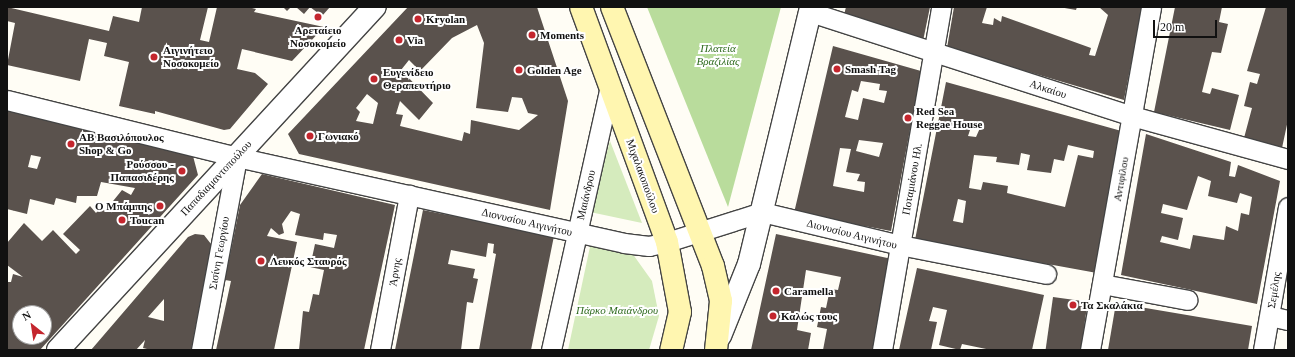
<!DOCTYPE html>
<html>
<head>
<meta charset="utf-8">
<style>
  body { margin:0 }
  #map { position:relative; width:1295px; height:357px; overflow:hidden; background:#fffdf5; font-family:Georgia,serif }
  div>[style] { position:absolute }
  .green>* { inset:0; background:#d5ebbd }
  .forest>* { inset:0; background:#b9dc9c }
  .building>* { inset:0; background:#5a524d; transform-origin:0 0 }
  .roads { filter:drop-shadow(1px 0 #444) drop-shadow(-1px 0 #444) drop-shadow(0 1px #444) drop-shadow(0 -1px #444) }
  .minor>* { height:19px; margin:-9.5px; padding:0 9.5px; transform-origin:9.5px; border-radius:9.5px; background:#fff }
  .tertiary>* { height:22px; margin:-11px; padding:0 11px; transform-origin:11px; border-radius:11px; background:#fff }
  .secondary>* { height:22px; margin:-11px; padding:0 11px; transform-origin:11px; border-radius:11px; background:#fff6b0 }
  .dots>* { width:11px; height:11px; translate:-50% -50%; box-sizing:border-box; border:2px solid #fff; border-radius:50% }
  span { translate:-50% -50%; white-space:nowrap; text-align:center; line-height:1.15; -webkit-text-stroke:4px #fff; paint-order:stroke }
  .poi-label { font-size:11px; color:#111; font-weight:700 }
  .left { translate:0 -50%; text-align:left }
  .right { translate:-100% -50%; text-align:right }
  .park-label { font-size:11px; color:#2f6b1f; font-style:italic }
  .street-label { font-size:11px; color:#111 }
  .frame { position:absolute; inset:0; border:8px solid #111; pointer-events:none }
  .north { position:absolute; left:12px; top:305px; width:40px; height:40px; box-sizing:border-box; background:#fff; border:1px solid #a0a0a0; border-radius:50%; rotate:330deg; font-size:11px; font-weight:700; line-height:16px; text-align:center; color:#111 }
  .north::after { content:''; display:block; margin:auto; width:14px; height:18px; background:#c4262e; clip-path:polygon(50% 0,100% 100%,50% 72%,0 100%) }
  .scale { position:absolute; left:1153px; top:20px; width:64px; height:18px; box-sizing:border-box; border:2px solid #111; border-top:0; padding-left:5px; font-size:12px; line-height:14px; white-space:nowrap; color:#111; -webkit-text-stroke:3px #fff; paint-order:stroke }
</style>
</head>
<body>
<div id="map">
  <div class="green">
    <i style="clip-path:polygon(610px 141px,642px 223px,590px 212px)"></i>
    <i style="clip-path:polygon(591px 242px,632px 253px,652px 281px,659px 316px,649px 350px,568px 350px)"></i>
  </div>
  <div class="forest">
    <i style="clip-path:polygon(647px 7px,781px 7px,728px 207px)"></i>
  </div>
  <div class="building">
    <i style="clip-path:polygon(7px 7px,109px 31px,113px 16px,139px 22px,142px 7px,208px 7px,200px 40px,209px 42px,217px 7px,248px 7px,256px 9px,254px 12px,324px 27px,292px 61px,242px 49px,237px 69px,255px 73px,268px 84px,230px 129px,224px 130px,155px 111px,155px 114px,119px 106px,129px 62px,104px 56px,107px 43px,89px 39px,80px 81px,7px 65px,15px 23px,7px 21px)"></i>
    <i style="clip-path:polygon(283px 7px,291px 7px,287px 11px)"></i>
    <i style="clip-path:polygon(296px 7px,330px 7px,322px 16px,310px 7px,304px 14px)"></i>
    <i style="clip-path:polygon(evenodd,408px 7px,537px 7px,568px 101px,550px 210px,299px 154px,288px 134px,408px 7px,477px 25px,484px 43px,476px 108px,508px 112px,512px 97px,522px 98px,528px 113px,538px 115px,519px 130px,471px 120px,470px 134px,464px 132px,462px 141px,400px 126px,403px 115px,396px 114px,400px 101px,419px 120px,433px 103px,401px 70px,409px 60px,420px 71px,452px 38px,477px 25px,408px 7px,367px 94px,378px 103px,373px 124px,356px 121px,360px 112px,356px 108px,367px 94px)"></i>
    <i style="clip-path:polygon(846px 7px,930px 7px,923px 41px,843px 19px)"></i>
    <i style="clip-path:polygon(954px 7px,987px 7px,982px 23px,993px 25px,994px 18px,1001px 22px,1002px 16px,1091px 48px,1089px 55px,1095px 56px,1108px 15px,1099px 7px,1142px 7px,1124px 100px,947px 48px)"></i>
    <i style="clip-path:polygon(1059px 7px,1077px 7px,1076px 10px)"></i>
    <i style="clip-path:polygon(1175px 7px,1222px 7px,1219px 22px,1228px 24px,1221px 53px,1212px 52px,1202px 92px,1210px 94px,1212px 88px,1239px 95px,1230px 130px,1154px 112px)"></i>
    <i style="clip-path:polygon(1266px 7px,1288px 7px,1288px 120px,1282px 148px,1244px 138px,1252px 108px,1244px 106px,1250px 82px,1257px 84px,1260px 74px,1247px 71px)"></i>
    <i style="clip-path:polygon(evenodd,833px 46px,921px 71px,891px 231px,794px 213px,833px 46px,861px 81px,880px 84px,879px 90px,887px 91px,884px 103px,863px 98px,858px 120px,845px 117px,852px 90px,858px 92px,861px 81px,833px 46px,859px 140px,883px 143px,879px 157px,856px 151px,859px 140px,833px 46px,840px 148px,851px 149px,846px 172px,860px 174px,857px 181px,865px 182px,864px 192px,833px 186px,840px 148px)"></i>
    <i style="clip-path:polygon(evenodd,946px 82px,1125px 132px,1097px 273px,915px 240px,946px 82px,971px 127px,980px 128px,976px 137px,968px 136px,971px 127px,946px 82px,1068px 145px,1094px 151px,1093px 158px,1078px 155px,1065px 207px,1007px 193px,1008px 186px,983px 182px,981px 190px,969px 188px,974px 155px,997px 157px,996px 162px,1019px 165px,1021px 153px,1030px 155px,1027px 170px,1051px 173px,1054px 159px,1064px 161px,1068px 145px,946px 82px,958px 199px,966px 201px,963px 223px,953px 221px,958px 199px)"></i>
    <i style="clip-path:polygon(evenodd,7px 111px,193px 156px,198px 175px,40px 350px,7px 350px,7px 282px,11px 282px,13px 274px,23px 277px,7px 265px,7px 243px,24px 223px,42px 241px,53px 230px,76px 254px,80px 250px,63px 234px,90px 206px,96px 213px,101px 207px,105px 211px,122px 190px,131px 195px,135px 188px,101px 182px,97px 196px,77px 196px,76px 203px,56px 198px,54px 205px,30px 199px,27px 214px,7px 209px,7px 111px,31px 155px,41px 157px,37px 169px,28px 167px,31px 155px,7px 111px,20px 313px,44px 313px,44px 337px,20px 337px,20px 313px)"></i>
    <i style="clip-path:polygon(evenodd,1146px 134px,1231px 162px,1229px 176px,1235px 177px,1238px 165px,1280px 181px,1257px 304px,1121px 275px,1146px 134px,1198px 176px,1211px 181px,1208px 196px,1237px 203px,1240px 193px,1252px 197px,1249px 215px,1241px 213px,1238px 231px,1226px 226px,1224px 240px,1193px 235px,1190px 249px,1160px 242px,1162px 236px,1178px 240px,1183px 218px,1161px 213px,1163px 204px,1187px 210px,1198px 176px)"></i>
    <i style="clip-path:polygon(262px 174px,395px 205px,364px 350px,299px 350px,303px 311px,309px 312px,313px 294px,319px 295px,324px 270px,310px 267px,315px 244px,334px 248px,337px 235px,324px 233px,323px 240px,295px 235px,300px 214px,291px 211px,282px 224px,284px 233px,279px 235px,271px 228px,267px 236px,297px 242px,274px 350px,216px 350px,231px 281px,225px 280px,240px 205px)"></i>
    <i style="clip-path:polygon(423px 210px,554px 236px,531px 350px,479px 350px,496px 254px,493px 253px,494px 244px,488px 243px,486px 257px,451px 250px,448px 264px,475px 269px,473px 278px,478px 279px,473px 303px,467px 302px,461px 350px,395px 350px)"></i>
    <i style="clip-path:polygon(evenodd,195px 234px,204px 235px,211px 244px,191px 350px,151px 350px,143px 348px,145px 340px,136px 350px,91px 350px,188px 237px,195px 234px,164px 299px,164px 321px,148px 317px,164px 299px)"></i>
    <i style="clip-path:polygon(776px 234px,892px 259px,872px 350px,823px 350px,827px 329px,817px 327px,821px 307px,826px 308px,830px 289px,838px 290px,841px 277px,806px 270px,797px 330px,811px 333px,808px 350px,751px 350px)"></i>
    <i style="clip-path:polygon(917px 268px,1044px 295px,1032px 350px,991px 350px,962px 344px,960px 350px,939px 345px,947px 310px,933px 307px,929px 321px,937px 322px,931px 350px,899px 350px)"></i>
    <i style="left:1053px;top:297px;width:35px;height:54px;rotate:8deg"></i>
    <i style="clip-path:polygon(1116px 303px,1252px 326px,1248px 350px,1108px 350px)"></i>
  </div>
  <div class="roads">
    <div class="minor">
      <i style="left:810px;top:12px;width:338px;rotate:17.9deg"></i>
      <i style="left:1132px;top:116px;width:162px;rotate:15.4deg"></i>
      <i style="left:7px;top:100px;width:237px;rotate:13.9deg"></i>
      <i style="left:237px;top:157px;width:396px;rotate:12.5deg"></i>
      <i style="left:624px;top:243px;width:25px;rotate:7deg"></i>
      <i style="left:649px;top:246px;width:18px;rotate:-13deg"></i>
      <i style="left:667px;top:242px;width:100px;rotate:-17.5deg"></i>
      <i style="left:762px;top:212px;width:142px;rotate:13.4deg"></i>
      <i style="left:900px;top:245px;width:149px;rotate:11.2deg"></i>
      <i style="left:1102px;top:284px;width:87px;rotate:10.5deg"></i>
      <i style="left:1270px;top:316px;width:18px;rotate:13deg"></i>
      <i style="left:201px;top:350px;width:196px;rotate:-79.4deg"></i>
      <i style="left:380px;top:350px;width:158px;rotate:-79.4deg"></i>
      <i style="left:551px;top:350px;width:271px;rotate:-77.4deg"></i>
      <i style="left:882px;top:350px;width:348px;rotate:-80.2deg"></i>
      <i style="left:1090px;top:350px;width:348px;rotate:-79.9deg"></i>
      <i style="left:1263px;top:350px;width:145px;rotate:-80.1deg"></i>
    </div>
    <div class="tertiary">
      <i style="left:720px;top:336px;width:78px;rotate:-68.1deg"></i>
      <i style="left:749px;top:264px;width:264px;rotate:-76.4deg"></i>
      <i style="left:58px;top:350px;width:467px;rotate:-47.3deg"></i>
    </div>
    <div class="secondary">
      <i style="left:581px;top:7px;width:250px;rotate:69.9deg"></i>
      <i style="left:667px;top:242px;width:71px;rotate:79.5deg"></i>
      <i style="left:680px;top:312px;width:39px;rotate:103deg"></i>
      <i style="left:612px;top:7px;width:278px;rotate:68.7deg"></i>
      <i style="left:713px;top:266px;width:36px;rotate:77deg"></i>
      <i style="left:721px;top:301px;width:49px;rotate:95.8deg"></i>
    </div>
  </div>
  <div class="dots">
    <i style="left:318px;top:17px;background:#c4262e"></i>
    <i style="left:418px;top:19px;background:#c4262e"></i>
    <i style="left:532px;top:35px;background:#c4262e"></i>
    <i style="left:399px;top:40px;background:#c4262e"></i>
    <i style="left:154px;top:57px;background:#c4262e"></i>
    <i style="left:837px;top:69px;background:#c4262e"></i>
    <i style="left:519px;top:70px;background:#c4262e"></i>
    <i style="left:374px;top:79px;background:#c4262e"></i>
    <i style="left:908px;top:118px;background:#c4262e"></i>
    <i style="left:310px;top:136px;background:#c4262e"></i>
    <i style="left:71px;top:144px;background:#c4262e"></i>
    <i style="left:182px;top:171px;background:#c4262e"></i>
    <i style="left:160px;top:206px;background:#c4262e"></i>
    <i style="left:122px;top:220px;background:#c4262e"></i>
    <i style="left:261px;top:261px;background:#c4262e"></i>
    <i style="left:776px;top:291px;background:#c4262e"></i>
    <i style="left:1073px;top:305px;background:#c4262e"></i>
    <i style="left:773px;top:316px;background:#c4262e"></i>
  </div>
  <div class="poi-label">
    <span class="left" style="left:426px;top:19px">Kryolan</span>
    <span style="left:318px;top:37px">Αρεταίειο<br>Νοσοκομείο</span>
    <span class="left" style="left:540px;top:35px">Moments</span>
    <span class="left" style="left:407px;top:40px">Via</span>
    <span class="left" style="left:163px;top:57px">Αιγινήτειο<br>Νοσοκομείο</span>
    <span class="left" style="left:845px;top:69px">Smash Tag</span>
    <span class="left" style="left:527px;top:70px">Golden Age</span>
    <span class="left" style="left:383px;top:79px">Ευγενίδειο<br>Θεραπευτήριο</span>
    <span class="left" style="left:916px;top:118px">Red Sea<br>Reggae House</span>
    <span class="left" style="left:318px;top:136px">Γωνιακό</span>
    <span class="left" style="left:79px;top:144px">ΑΒ Βασιλόπουλος<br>Shop &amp; Go</span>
    <span class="right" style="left:174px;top:171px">Ρούσσου -<br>Παπασιδέρης</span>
    <span class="right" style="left:152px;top:206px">Ο Μπάμπης</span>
    <span class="left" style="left:130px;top:220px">Toucan</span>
    <span class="left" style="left:270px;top:261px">Λευκός Σταυρός</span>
    <span class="left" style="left:784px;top:291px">Caramella</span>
    <span class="left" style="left:1081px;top:305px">Τα Σκαλάκια</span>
    <span class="left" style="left:781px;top:316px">Καλώς τους</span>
  </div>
  <div class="park-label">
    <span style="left:718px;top:55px">Πλατεία<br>Βραζιλίας</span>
    <span style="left:617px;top:310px">Πάρκο Μαιάνδρου</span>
  </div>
  <div class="street-label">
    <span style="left:1048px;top:89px;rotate:18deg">Αλκαίου</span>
    <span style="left:643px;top:176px;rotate:70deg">Μιχαλακοπούλου</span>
    <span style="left:216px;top:178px;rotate:-47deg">Παπαδιαμαντοπούλου</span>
    <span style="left:912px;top:179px;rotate:-80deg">Ποταμιάνου Ηλ.</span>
    <span style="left:1121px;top:179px;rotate:-80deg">Αντιφίλου</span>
    <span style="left:586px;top:195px;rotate:-77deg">Μαιάνδρου</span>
    <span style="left:527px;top:222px;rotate:13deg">Διονυσίου Αιγινήτου</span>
    <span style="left:852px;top:234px;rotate:14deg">Διονυσίου Αιγινήτου</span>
    <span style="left:219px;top:253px;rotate:-80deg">Σισίνη Γεωργίου</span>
    <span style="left:395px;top:272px;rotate:-80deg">Άρνης</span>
    <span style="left:1274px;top:290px;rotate:-81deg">Σεμέλης</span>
  </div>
  <div class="frame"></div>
  <div class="north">N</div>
  <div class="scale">20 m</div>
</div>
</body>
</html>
